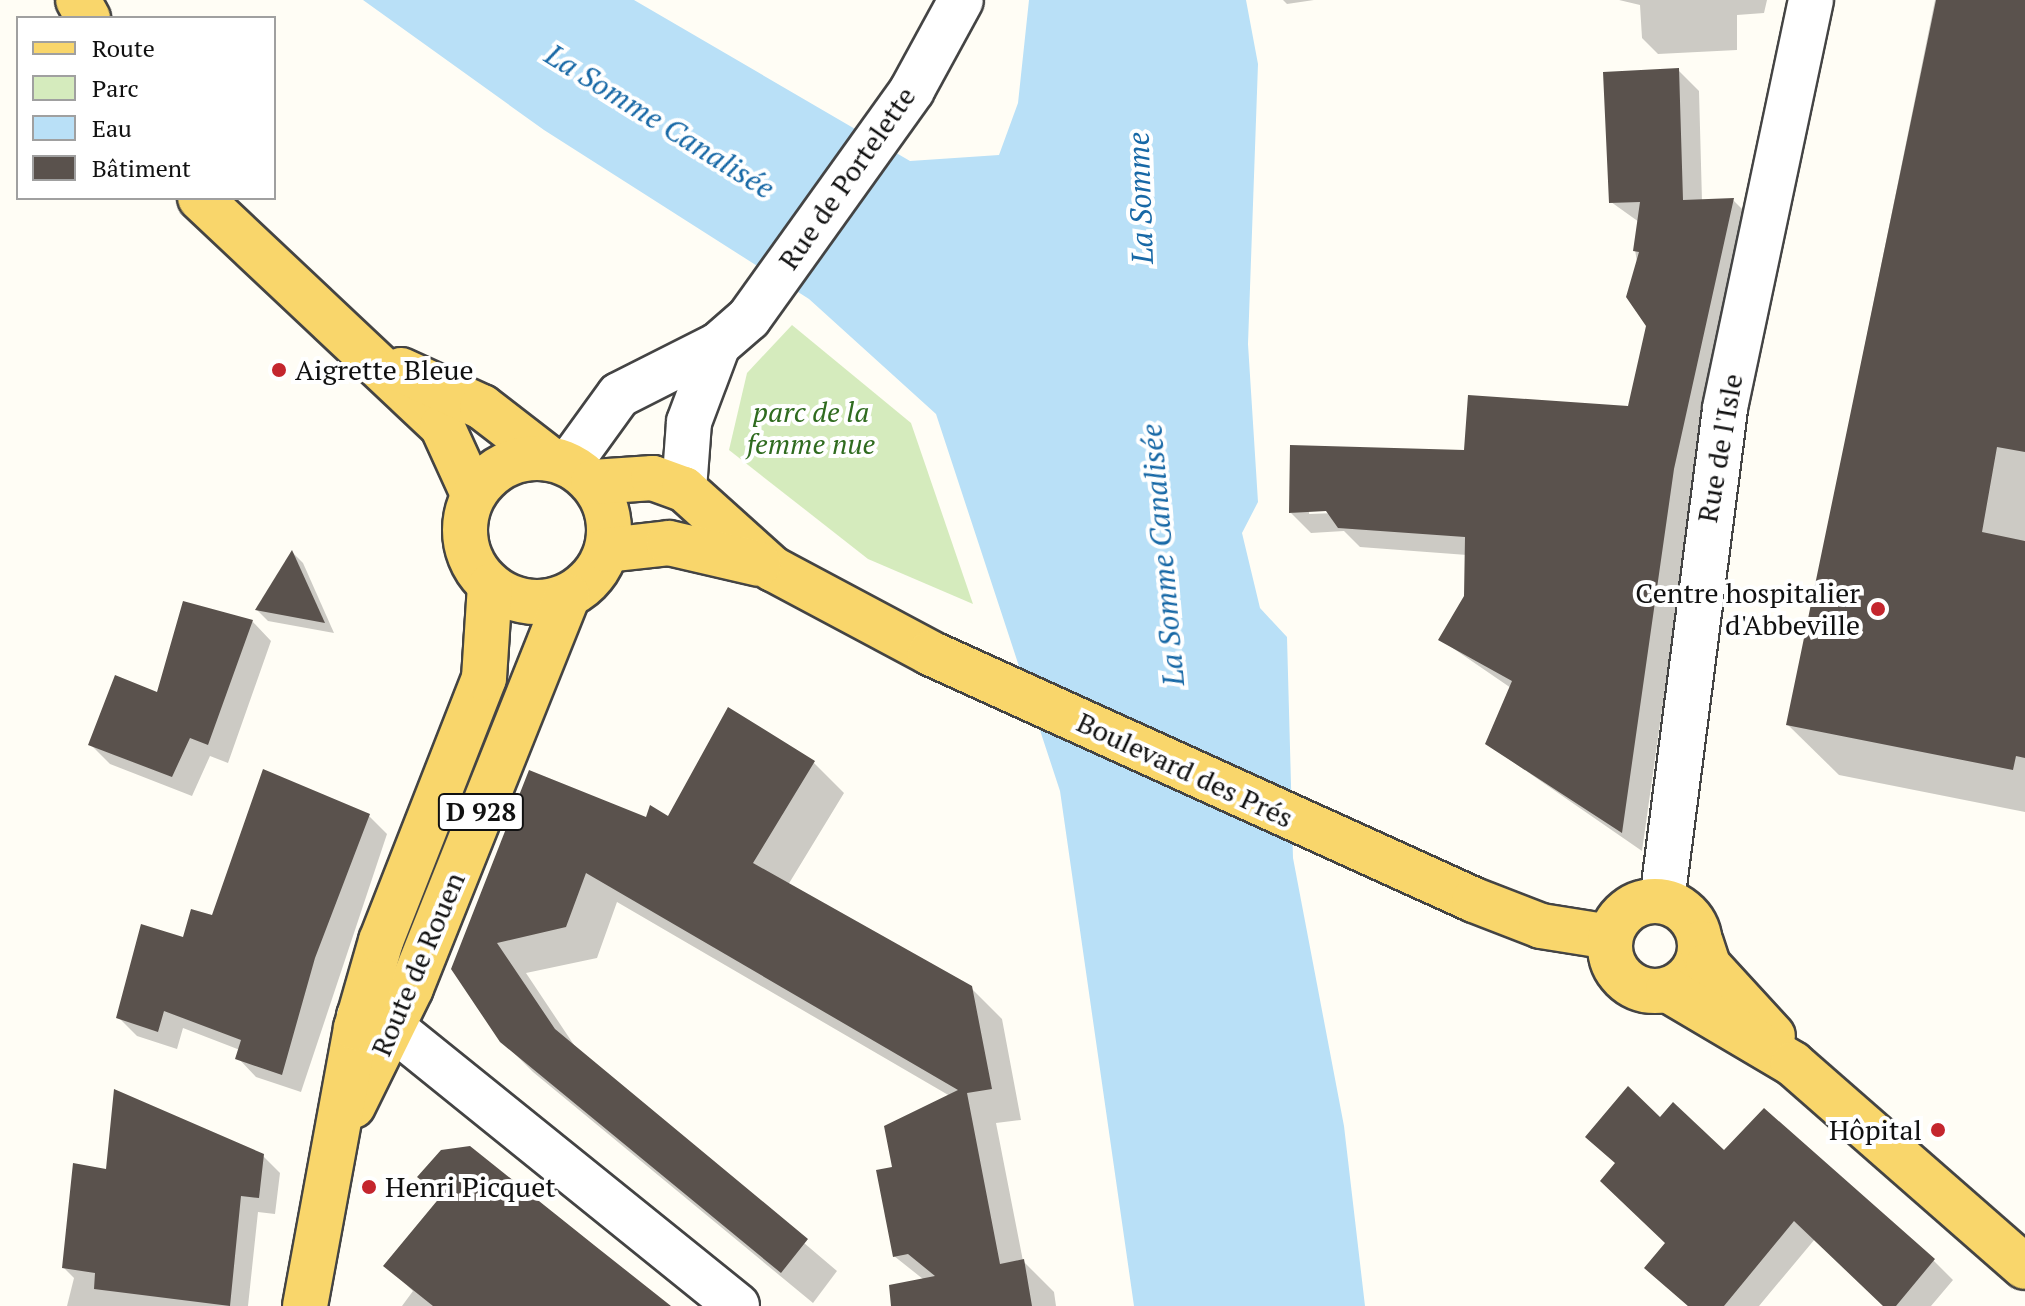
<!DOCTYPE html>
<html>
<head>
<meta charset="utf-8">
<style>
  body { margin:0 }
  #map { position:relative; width:2025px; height:1306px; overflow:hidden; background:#fffdf5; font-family:"PT Serif",serif }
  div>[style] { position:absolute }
  .green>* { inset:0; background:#d5ebbd }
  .water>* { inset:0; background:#b9e0f7 }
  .shadow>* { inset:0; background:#0003 }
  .building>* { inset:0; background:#5a524d }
  .roads { filter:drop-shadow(2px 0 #444) drop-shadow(-2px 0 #444) drop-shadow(0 2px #444) drop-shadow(0 -2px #444) }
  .minor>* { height:44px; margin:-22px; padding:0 22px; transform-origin:22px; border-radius:22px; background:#fff }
  .major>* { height:44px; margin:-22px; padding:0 22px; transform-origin:22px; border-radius:22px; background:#f9d66b }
  .major>.ring { margin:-22px; padding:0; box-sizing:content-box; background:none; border:44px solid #f9d66b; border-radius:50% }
  .dots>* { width:22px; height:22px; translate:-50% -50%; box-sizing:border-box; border:4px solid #fff; border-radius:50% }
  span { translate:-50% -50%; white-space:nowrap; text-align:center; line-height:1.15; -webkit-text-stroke:8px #fff; paint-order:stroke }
  .shield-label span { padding:2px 6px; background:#fff; border:2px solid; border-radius:6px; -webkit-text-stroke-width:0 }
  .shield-label { font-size:26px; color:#111; font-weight:700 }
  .street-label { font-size:28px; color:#111 }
  .poi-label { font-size:28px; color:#111 }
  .left { translate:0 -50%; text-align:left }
  .right { translate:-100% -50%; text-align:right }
  .park-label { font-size:28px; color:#2f6b1f; font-style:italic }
  .water-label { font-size:30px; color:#1768a6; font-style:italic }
  .legend { position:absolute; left:16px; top:16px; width:260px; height:184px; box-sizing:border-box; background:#fff; border:2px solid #a0a0a0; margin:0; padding:10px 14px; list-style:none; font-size:24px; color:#111 }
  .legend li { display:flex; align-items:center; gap:16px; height:40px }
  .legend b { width:40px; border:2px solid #a0a0a0 }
</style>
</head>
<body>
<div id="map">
  <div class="green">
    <i style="clip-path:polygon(792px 325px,911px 423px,973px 604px,868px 559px,729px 450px,747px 373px)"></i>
  </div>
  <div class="water">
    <i style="clip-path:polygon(363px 0,634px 0,910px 161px,999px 155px,1018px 103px,1029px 0,1246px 0,1258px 64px,1248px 344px,1258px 502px,1242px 533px,1260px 608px,1287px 637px,1293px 858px,1344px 1126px,1365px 1306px,1134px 1306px,1060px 791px,936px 414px,809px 299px,544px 130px)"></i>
  </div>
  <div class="shadow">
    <i style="clip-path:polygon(1283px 0,1314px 0,1287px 4px)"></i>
    <i style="clip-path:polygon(1619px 0,1767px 0,1764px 13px,1737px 15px,1737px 50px,1658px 54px,1642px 38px,1640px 5px)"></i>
    <i style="clip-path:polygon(1935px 0,2025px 0,2025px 812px,1839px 775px,1788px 725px)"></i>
    <i style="clip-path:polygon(evenodd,1678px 70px,1699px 91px,1702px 201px,1733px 200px,1753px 220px,1693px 490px,1642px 851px,1487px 744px,1511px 688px,1441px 640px,1466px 597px,1467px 555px,1360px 547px,1344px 531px,1311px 533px,1291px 513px,1466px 452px,1629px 408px,1648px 326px,1635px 250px,1639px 222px,1611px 202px,1678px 70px,1336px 509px,1336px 513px,1309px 514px,1309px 510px,1336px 509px)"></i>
    <i style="clip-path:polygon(293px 553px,303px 563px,334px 633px,268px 621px,257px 610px)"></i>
    <i style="clip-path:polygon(252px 621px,271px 641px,228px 763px,210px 756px,192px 796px,110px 764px,90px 744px)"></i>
    <i style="clip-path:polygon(814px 763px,844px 793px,788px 885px,971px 988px,1002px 1019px,1021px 1120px,996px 1123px,1023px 1261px,1054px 1292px,1056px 1306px,957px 1306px,894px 1256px,894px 1169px,950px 1096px,617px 902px,597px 958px,526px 973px,578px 1051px,837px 1271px,813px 1303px,533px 1072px,501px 1040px,453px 968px,648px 819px,669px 818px)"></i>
    <i style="clip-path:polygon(368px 815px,387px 834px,301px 1092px,256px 1077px,238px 1058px,240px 1050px,183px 1028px,177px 1049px,137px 1036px,118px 1017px,184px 939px)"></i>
    <i style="clip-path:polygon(1660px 1120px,1933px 1260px,1953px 1280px,1931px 1306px,1885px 1306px,1815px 1239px,1759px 1306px,1688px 1306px,1647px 1268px,1667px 1243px)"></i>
    <i style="clip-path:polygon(263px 1156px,280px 1173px,275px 1214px,258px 1212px,248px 1306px,67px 1306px,74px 1278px,64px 1268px,107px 1171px)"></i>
    <i style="clip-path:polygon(420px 1177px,667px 1306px,402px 1306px,413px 1291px,386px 1266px,442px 1198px)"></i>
  </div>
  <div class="building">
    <i style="clip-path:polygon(1936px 0,2025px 0,2025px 452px,1997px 447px,1982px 532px,2025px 541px,2025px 758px,2016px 756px,2013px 770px,1786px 725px)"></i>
    <i style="clip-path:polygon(1679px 68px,1683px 200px,1734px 198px,1674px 469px,1622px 833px,1485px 744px,1512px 681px,1438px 640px,1464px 596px,1465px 537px,1338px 528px,1326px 511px,1289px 513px,1290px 445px,1464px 450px,1468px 395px,1628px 406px,1646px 326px,1626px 297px,1639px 252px,1633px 251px,1640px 202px,1609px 203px,1603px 72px)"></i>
    <i style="clip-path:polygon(292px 550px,325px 623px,255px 610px)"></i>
    <i style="clip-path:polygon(183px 601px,253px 620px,208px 745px,190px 738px,172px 777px,88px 745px,115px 675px,157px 692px)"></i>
    <i style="clip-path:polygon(728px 707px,815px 761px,753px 863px,972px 986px,992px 1089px,967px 1093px,1000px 1264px,1024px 1259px,1032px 1306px,891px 1306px,889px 1285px,935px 1276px,908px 1254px,893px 1257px,876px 1170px,892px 1167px,884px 1126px,958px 1090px,586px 873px,566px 927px,497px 943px,555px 1029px,808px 1239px,781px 1273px,500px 1042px,451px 969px,529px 770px,646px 817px,650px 805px,668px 816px)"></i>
    <i style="clip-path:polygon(263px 769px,370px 814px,315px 958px,282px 1075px,235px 1059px,241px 1040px,164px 1011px,158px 1032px,116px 1018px,141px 924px,183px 937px,191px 909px,212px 915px)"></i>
    <i style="clip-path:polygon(1628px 1086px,1660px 1117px,1673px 1102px,1724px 1150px,1764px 1108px,1935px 1259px,1896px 1306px,1883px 1306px,1794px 1221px,1724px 1306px,1688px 1306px,1644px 1268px,1665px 1243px,1600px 1181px,1615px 1163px,1585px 1137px)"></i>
    <i style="clip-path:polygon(114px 1089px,264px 1154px,259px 1198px,241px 1196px,230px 1306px,94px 1289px,95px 1273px,62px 1268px,73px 1163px,106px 1169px)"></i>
    <i style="clip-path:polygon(470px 1146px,599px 1249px,671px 1306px,433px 1306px,383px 1266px,441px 1196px,417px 1177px,441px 1150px)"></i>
  </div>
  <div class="roads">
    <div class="minor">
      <i style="left:569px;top:464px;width:85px;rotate:-54.1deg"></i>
      <i style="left:619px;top:395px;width:111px;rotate:-26.8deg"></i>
      <i style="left:718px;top:345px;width:41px;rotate:-41.1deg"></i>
      <i style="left:749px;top:318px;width:280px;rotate:-54.4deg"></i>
      <i style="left:912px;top:90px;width:102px;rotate:-61.4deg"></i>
      <i style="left:684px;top:489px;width:67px;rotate:-85.7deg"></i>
      <i style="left:689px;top:422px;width:82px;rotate:-69.4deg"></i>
      <i style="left:1662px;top:901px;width:497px;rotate:-82.7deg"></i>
      <i style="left:1725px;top:408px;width:417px;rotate:-78.1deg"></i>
      <i style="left:359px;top:1016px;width:36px;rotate:19deg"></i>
      <i style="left:393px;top:1028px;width:442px;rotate:38.9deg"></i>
    </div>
    <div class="major">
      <i style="left:78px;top:0;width:21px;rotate:61deg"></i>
      <i style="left:200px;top:198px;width:332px;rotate:43.3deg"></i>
      <i style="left:442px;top:426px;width:75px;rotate:65.5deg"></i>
      <i style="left:401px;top:370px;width:89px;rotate:24.6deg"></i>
      <i style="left:482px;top:407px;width:78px;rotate:37.7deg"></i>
      <i class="ring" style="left:465px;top:458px;width:100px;height:100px"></i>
      <i style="left:593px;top:482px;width:60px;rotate:-3.8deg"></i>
      <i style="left:653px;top:478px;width:33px;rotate:20deg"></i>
      <i style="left:684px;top:489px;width:120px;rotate:42deg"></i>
      <i style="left:773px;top:569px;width:178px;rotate:28.1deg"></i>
      <i style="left:930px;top:653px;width:597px;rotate:24.42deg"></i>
      <i style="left:1474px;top:900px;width:72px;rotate:21.2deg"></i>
      <i style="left:1541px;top:926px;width:70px;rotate:9.1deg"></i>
      <i style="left:607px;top:550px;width:62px;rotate:-6.4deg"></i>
      <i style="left:669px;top:543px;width:92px;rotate:13.1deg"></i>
      <i class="ring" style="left:1610px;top:901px;width:46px;height:46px"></i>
      <i style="left:1701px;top:943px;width:23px;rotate:72deg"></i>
      <i style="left:1708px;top:965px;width:96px;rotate:47.5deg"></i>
      <i style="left:1668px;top:990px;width:145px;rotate:30.6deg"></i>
      <i style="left:1793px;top:1064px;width:308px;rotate:41.2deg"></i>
      <i style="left:353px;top:1106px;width:131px;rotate:-63.8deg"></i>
      <i style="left:411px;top:988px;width:422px;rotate:-68.2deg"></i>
      <i style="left:305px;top:1306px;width:283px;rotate:-79.6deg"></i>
      <i style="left:356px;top:1028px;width:91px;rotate:-74deg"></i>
      <i style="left:381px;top:941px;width:282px;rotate:-68.6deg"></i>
      <i style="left:484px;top:678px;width:92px;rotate:-86.3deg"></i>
    </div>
  </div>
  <div class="dots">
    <i style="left:279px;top:370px;background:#c4262e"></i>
    <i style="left:1878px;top:609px;background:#c4262e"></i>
    <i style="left:1938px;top:1130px;background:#c4262e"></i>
    <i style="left:369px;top:1187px;background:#c4262e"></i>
  </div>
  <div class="shield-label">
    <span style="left:481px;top:812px">D 928</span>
  </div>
  <div class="street-label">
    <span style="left:847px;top:178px;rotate:-55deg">Rue de Portelette</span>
    <span style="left:1720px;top:448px;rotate:-80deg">Rue de l'Isle</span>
    <span style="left:1185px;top:770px;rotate:25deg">Boulevard des Prés</span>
    <span style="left:418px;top:964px;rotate:-67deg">Route de Rouen</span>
  </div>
  <div class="poi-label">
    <span class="left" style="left:295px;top:370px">Aigrette Bleue</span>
    <span class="right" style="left:1860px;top:609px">Centre hospitalier<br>d'Abbeville</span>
    <span class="right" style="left:1922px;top:1130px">Hôpital</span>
    <span class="left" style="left:385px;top:1187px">Henri Picquet</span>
  </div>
  <div class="park-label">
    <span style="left:811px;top:428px">parc de la<br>femme nue</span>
  </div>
  <div class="water-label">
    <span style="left:660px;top:121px;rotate:32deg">La Somme Canalisée</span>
    <span style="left:1140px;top:198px;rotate:-92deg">La Somme</span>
    <span style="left:1162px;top:555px;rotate:-95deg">La Somme Canalisée</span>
  </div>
  <ul class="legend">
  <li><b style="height:10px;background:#f9d66b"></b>Route</li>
  <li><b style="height:22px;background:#d5ebbd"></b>Parc</li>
  <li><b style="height:22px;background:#b9e0f7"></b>Eau</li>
  <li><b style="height:22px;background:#5a524d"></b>Bâtiment</li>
  </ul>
</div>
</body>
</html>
